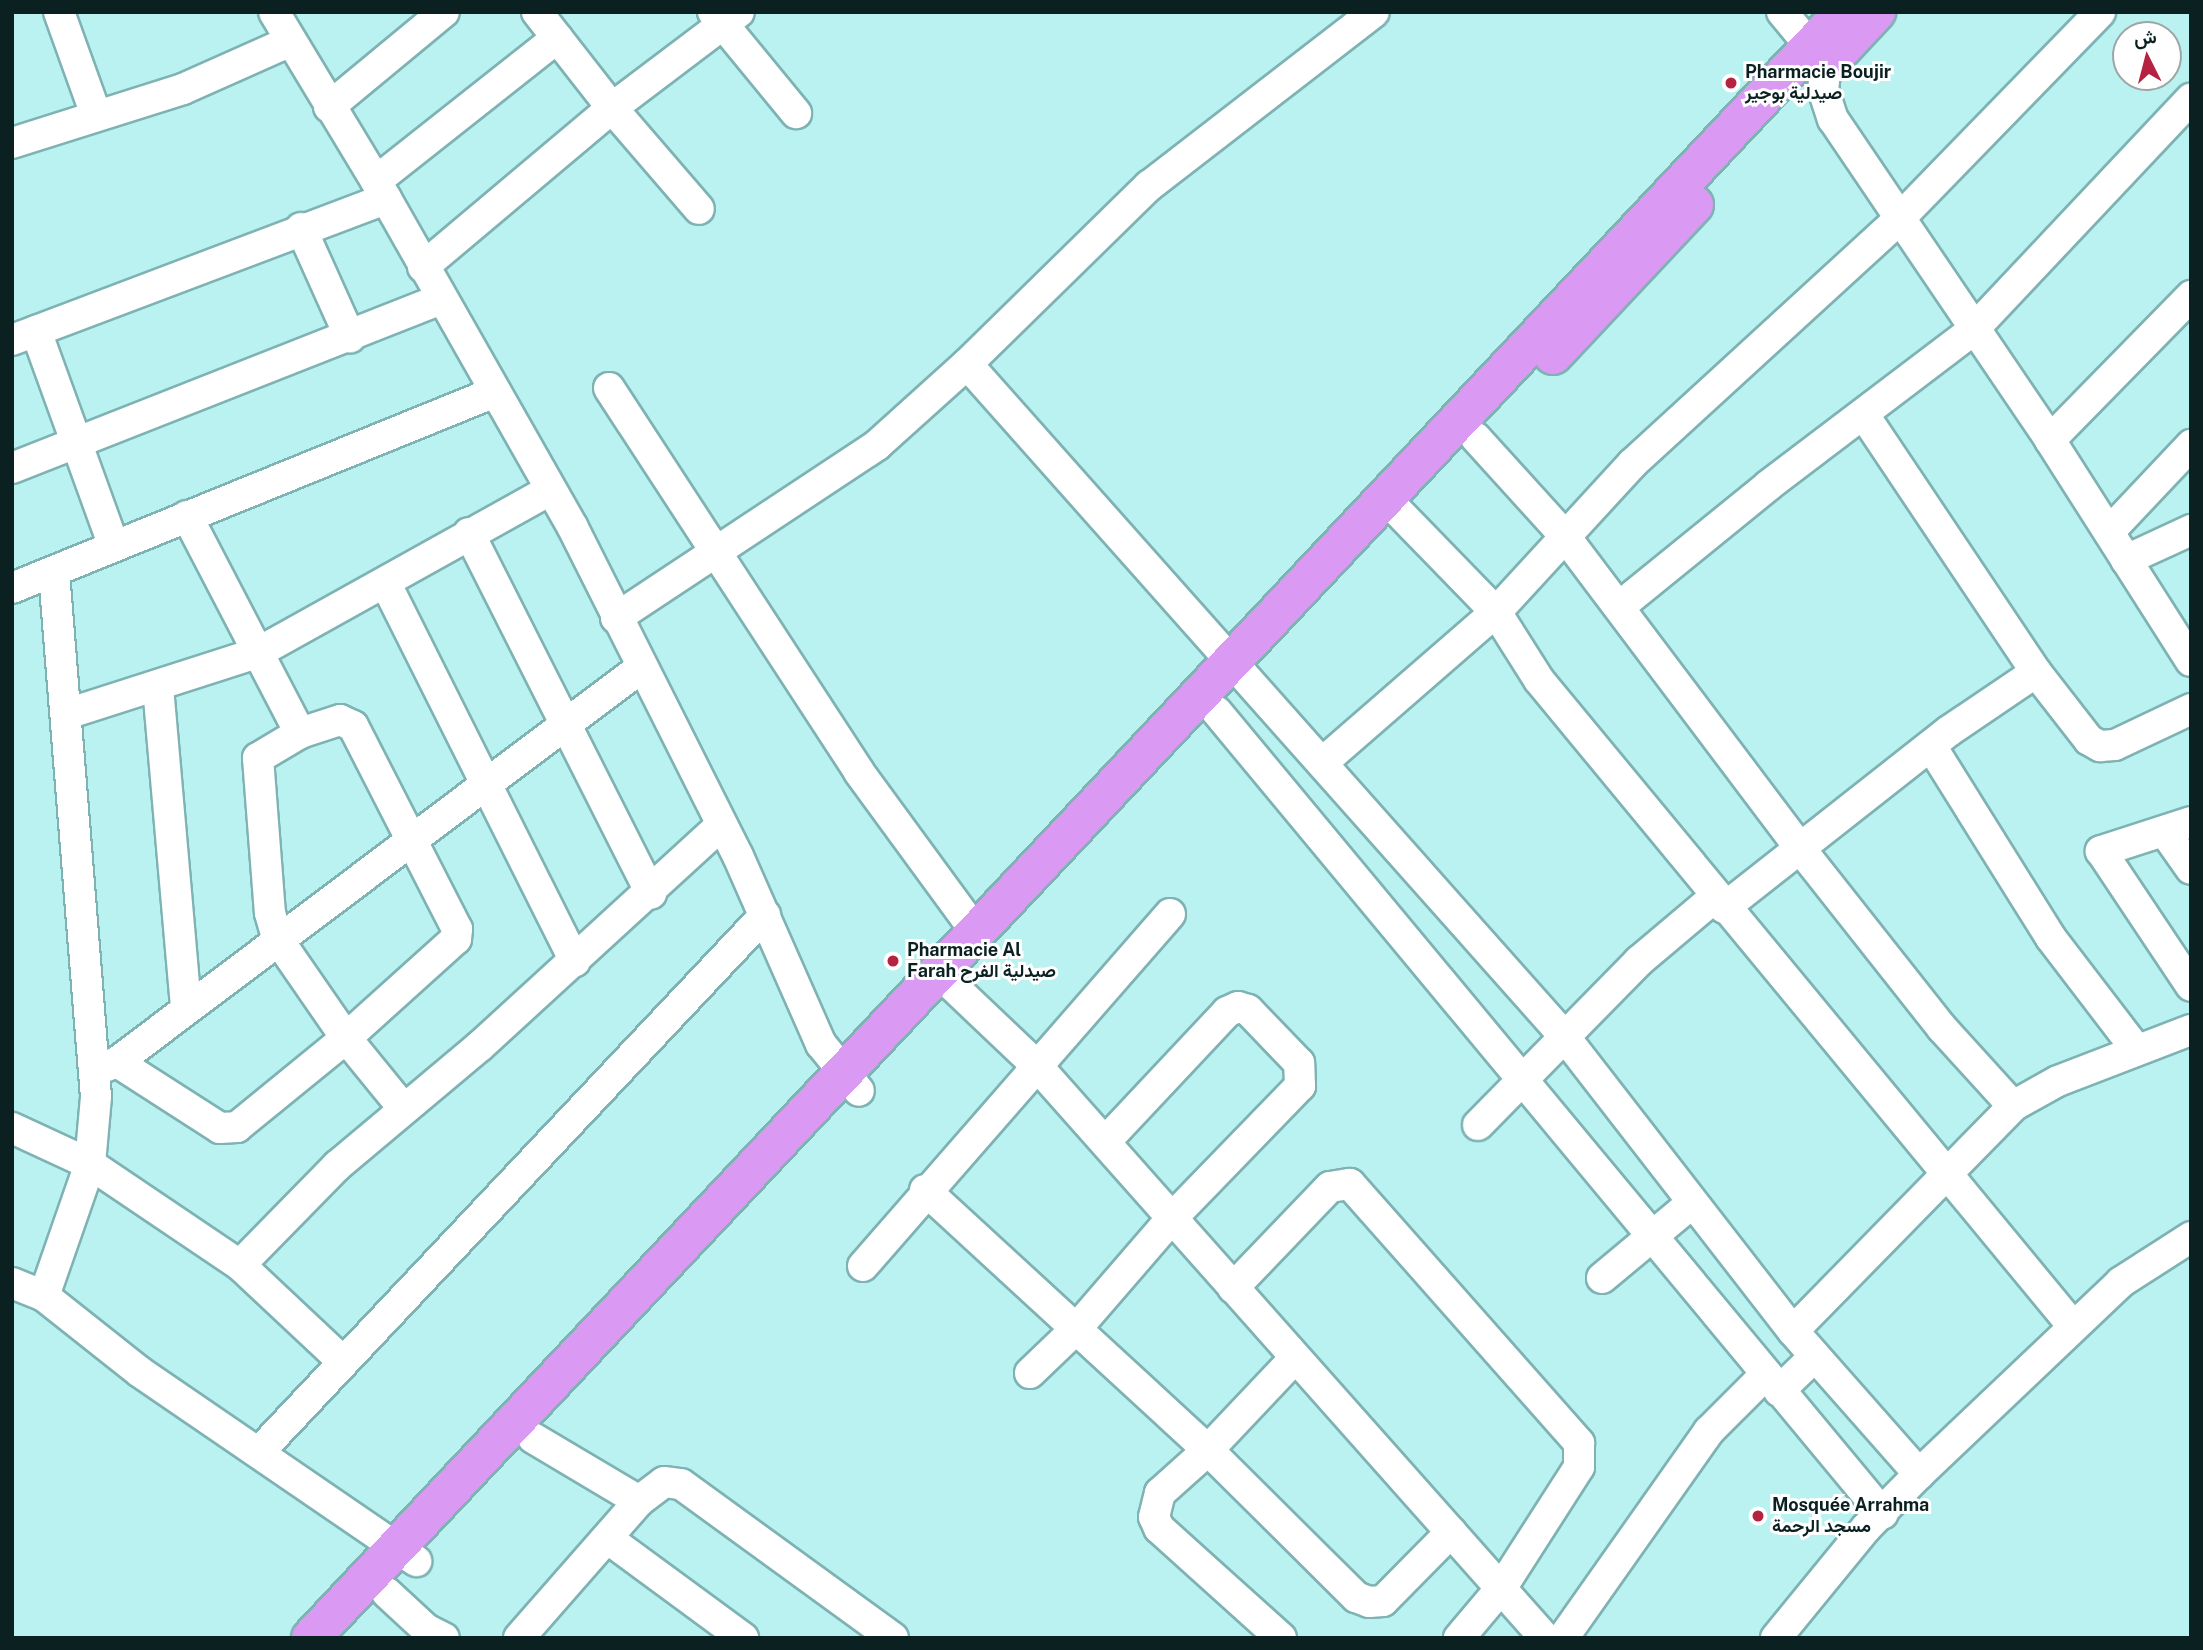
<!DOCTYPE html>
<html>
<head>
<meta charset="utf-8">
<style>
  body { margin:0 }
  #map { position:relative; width:2203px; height:1650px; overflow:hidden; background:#baf1f1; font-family:"Public Sans",Vazirmatn,sans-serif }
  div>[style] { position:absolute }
  .roads { filter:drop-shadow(2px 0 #7eb2b3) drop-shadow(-2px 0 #7eb2b3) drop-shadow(0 2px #7eb2b3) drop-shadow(0 -2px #7eb2b3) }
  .minor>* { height:30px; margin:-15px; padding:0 15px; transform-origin:15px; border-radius:15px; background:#fff }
  .highway>* { height:38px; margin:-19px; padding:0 19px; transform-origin:19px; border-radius:19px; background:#da99f3 }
  .dots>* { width:19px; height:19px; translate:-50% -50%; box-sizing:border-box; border:4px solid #fff; border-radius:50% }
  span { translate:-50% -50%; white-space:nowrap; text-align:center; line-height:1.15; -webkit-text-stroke:6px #fff; paint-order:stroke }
  .poi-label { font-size:18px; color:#0b2121; font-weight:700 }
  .left { translate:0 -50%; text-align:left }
  .frame { position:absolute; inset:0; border:14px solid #0b2121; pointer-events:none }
  .north { position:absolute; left:2112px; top:21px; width:70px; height:70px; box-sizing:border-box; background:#fff; border:2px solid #9da6a6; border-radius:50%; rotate:354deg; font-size:19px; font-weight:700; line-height:28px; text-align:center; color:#0b2121 }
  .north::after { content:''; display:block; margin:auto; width:24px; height:32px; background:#b52340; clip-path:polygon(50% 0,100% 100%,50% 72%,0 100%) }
</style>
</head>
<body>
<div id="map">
  <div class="roads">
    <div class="minor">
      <i style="left:59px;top:12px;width:109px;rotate:70.2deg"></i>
      <i style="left:274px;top:12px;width:197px;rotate:58.9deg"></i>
      <i style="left:376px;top:181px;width:397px;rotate:60.4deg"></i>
      <i style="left:572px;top:526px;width:369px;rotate:63.3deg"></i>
      <i style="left:738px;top:856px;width:206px;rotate:66.2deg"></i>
      <i style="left:821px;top:1044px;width:60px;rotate:51deg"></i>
      <i style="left:537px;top:12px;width:122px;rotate:52deg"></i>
      <i style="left:612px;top:108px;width:133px;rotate:49.3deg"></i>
      <i style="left:713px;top:12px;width:131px;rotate:50.6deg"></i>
      <i style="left:1782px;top:12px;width:69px;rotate:50.3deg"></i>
      <i style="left:1826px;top:65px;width:24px;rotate:97deg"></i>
      <i style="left:1823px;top:89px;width:32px;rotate:72deg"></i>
      <i style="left:1833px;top:119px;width:387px;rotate:55.9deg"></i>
      <i style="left:2050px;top:440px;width:262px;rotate:57.5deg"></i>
      <i style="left:329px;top:107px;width:149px;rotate:-39.6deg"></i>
      <i style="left:12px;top:143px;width:179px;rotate:-17.5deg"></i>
      <i style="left:183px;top:89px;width:118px;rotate:-24deg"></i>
      <i style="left:376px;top:181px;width:231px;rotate:-38.3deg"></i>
      <i style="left:301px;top:228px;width:120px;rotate:65.8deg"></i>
      <i style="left:423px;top:267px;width:247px;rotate:-40.1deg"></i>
      <i style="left:612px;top:108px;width:159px;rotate:-37.1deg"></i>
      <i style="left:36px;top:331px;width:229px;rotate:70.1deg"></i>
      <i style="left:12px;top:340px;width:400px;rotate:-20.7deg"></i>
      <i style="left:967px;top:364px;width:899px;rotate:48.38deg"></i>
      <i style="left:1564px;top:1036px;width:373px;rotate:52.2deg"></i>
      <i style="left:1793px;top:1331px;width:191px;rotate:48.6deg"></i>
      <i style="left:1919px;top:1474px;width:279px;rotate:-43.5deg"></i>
      <i style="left:2121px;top:1282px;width:83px;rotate:-32.7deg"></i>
      <i style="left:609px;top:388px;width:458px;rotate:56.9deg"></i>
      <i style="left:859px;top:772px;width:198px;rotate:53.8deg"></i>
      <i style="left:1864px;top:415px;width:309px;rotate:56.2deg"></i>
      <i style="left:2036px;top:672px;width:86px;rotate:52.1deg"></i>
      <i style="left:2089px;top:740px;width:13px;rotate:29deg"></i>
      <i style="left:2100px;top:746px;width:15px;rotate:-4deg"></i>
      <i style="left:2115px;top:745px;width:84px;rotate:-25.3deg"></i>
      <i style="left:1476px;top:438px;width:131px;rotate:47.8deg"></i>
      <i style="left:1564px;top:535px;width:391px;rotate:53deg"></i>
      <i style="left:1799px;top:847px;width:231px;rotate:51.7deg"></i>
      <i style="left:1942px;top:1028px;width:105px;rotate:47.7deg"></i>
      <i style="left:2050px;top:440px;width:202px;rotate:-45.6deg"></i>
      <i style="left:12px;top:468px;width:462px;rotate:-21.5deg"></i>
      <i style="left:1384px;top:497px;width:161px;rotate:45.8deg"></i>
      <i style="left:1496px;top:612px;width:80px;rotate:57.7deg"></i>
      <i style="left:1539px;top:680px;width:837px;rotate:50.43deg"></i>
      <i style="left:187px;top:516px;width:245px;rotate:62.5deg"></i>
      <i style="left:2109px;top:532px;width:120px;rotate:-46.7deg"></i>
      <i style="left:469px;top:533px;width:404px;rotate:63.2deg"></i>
      <i style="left:2126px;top:560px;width:72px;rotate:-24.8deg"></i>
      <i style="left:386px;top:584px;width:422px;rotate:63.4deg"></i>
      <i style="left:12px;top:588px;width:521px;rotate:-22.09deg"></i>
      <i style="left:1619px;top:607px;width:193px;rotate:-39.1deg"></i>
      <i style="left:1769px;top:485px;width:256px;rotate:-37.2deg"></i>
      <i style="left:1973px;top:330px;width:318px;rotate:-46.7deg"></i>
      <i style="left:616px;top:618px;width:313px;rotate:-33.5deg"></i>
      <i style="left:877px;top:445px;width:121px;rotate:-42deg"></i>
      <i style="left:967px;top:364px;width:255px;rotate:-44.4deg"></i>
      <i style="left:1149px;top:186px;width:284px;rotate:-37.7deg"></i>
      <i style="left:158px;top:687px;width:321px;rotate:85deg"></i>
      <i style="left:1217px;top:712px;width:1042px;rotate:50.29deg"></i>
      <i style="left:67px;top:714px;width:200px;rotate:-17.8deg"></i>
      <i style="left:257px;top:653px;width:335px;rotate:-29.1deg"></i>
      <i style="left:1931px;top:746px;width:226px;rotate:58deg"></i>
      <i style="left:2051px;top:938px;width:140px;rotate:52.6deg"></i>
      <i style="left:1322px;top:763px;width:230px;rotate:-41deg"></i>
      <i style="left:1496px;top:612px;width:201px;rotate:-47.4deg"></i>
      <i style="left:1632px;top:464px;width:364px;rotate:-42.5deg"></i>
      <i style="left:1900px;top:218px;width:287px;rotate:-45.8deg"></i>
      <i style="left:2191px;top:822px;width:95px;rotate:162.1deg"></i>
      <i style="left:2101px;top:851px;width:162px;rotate:56.3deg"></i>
      <i style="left:2165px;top:832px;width:45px;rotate:54.9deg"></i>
      <i style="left:1724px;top:908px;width:286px;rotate:-38.2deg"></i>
      <i style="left:1949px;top:731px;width:105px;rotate:-34.1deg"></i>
      <i style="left:938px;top:972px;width:138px;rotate:43.5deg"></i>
      <i style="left:1038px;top:1067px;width:764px;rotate:48.4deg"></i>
      <i style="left:117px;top:1062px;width:122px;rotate:32.7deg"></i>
      <i style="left:220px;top:1128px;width:17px;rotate:-3deg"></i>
      <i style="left:237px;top:1127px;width:141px;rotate:-39.2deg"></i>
      <i style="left:346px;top:1038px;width:148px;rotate:-42deg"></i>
      <i style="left:456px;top:939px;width:10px;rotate:-84deg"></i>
      <i style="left:457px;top:929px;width:228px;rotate:-117.1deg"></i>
      <i style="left:353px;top:726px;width:14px;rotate:-155deg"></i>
      <i style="left:340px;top:720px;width:42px;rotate:162deg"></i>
      <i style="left:300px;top:733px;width:49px;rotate:149.2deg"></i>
      <i style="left:258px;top:758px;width:155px;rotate:85.6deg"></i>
      <i style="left:270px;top:913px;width:26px;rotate:74deg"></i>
      <i style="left:277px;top:938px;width:121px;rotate:55.4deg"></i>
      <i style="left:346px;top:1038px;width:90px;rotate:50.8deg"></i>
      <i style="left:99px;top:1069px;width:19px;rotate:-21deg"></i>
      <i style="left:117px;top:1062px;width:657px;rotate:-36.96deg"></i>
      <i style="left:1478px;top:1125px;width:230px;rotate:-45.5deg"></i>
      <i style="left:1639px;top:961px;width:99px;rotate:-40.1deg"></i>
      <i style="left:12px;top:1128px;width:86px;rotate:24.8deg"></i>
      <i style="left:90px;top:1164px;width:181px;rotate:34deg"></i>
      <i style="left:240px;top:1265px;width:139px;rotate:43.2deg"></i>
      <i style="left:925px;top:1190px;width:384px;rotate:42.6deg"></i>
      <i style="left:1208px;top:1450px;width:209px;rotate:44.8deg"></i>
      <i style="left:1356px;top:1597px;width:14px;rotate:21deg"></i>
      <i style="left:1369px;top:1602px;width:14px;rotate:-4deg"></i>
      <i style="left:1383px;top:1601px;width:97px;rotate:-45.4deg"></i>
      <i style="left:240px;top:1265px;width:140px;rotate:-45.6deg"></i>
      <i style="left:338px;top:1165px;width:185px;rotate:-40deg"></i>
      <i style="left:480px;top:1046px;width:327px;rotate:-42.5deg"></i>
      <i style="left:863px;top:1266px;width:467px;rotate:-48.9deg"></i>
      <i style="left:1602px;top:1278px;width:117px;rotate:-39.8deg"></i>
      <i style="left:12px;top:1283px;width:35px;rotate:22deg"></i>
      <i style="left:44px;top:1296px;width:122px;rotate:38.4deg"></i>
      <i style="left:140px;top:1372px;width:335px;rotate:34.4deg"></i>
      <i style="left:1233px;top:1288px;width:140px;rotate:-46.2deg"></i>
      <i style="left:1330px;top:1187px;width:20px;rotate:-9deg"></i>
      <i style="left:1350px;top:1184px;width:346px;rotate:48.5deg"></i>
      <i style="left:1579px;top:1443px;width:24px;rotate:90deg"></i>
      <i style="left:1579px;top:1467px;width:143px;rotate:122.7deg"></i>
      <i style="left:1502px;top:1587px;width:67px;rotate:130.1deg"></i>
      <i style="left:44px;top:1296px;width:140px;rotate:-70.8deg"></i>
      <i style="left:90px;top:1164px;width:67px;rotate:-84.9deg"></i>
      <i style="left:96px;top:1097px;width:526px;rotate:-94.58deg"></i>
      <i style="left:1793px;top:1331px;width:315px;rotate:-45.6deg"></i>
      <i style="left:2013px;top:1106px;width:51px;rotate:-29.1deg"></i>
      <i style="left:2058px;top:1081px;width:142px;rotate:-21deg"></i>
      <i style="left:1030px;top:1373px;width:65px;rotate:-43.8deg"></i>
      <i style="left:1077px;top:1328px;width:145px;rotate:-49.2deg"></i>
      <i style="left:1172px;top:1218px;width:184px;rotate:-45.9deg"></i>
      <i style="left:1300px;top:1086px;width:23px;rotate:-92deg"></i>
      <i style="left:1299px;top:1063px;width:74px;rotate:-133.9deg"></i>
      <i style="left:1248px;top:1010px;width:10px;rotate:-163deg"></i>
      <i style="left:1238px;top:1007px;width:12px;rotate:156deg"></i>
      <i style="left:1227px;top:1012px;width:178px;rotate:133.2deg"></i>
      <i style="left:1779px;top:1391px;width:50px;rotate:-44.2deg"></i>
      <i style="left:259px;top:1452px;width:738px;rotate:-46.7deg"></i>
      <i style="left:639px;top:1501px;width:31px;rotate:-37deg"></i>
      <i style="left:664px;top:1482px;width:17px;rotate:7deg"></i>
      <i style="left:681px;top:1484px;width:262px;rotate:36deg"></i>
      <i style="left:607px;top:1538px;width:169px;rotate:36.3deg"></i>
      <i style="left:387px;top:1593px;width:53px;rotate:42.7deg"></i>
      <i style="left:426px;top:1629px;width:20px;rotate:27deg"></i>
      <i style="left:519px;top:1638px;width:182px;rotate:-48.8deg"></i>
      <i style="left:639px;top:1501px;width:123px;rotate:-149.3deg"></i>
      <i style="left:1281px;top:1638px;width:164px;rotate:-138deg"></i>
      <i style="left:1159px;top:1528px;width:12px;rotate:-114deg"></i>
      <i style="left:1154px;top:1517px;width:25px;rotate:-76deg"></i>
      <i style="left:1160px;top:1493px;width:64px;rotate:-41.9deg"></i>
      <i style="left:1208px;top:1450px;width:125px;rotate:-46.6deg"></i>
      <i style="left:1563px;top:1638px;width:253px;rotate:-54.8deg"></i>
      <i style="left:1709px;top:1431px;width:79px;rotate:-45deg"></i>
      <i style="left:1776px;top:1638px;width:142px;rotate:-50.7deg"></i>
      <i style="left:1866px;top:1528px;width:76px;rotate:-45.5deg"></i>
    </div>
    <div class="highway">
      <i style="left:1834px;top:57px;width:62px;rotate:-47deg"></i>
      <i style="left:1553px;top:355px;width:206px;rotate:-46.8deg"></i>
      <i style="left:311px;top:1638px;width:2234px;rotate:-46.7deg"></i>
    </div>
  </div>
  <div class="dots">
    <i style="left:1731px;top:83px;background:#b52340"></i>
    <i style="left:893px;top:961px;background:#b52340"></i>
    <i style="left:1758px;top:1516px;background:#b52340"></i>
  </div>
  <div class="poi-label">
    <span class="left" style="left:1745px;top:83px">Pharmacie Boujir<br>صيدلية بوجير</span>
    <span class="left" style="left:907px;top:961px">Pharmacie Al<br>Farah صيدلية الفرح</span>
    <span class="left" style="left:1772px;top:1516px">Mosquée Arrahma<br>مسجد الرحمة</span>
  </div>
  <div class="frame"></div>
  <div class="north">ش</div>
</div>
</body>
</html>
